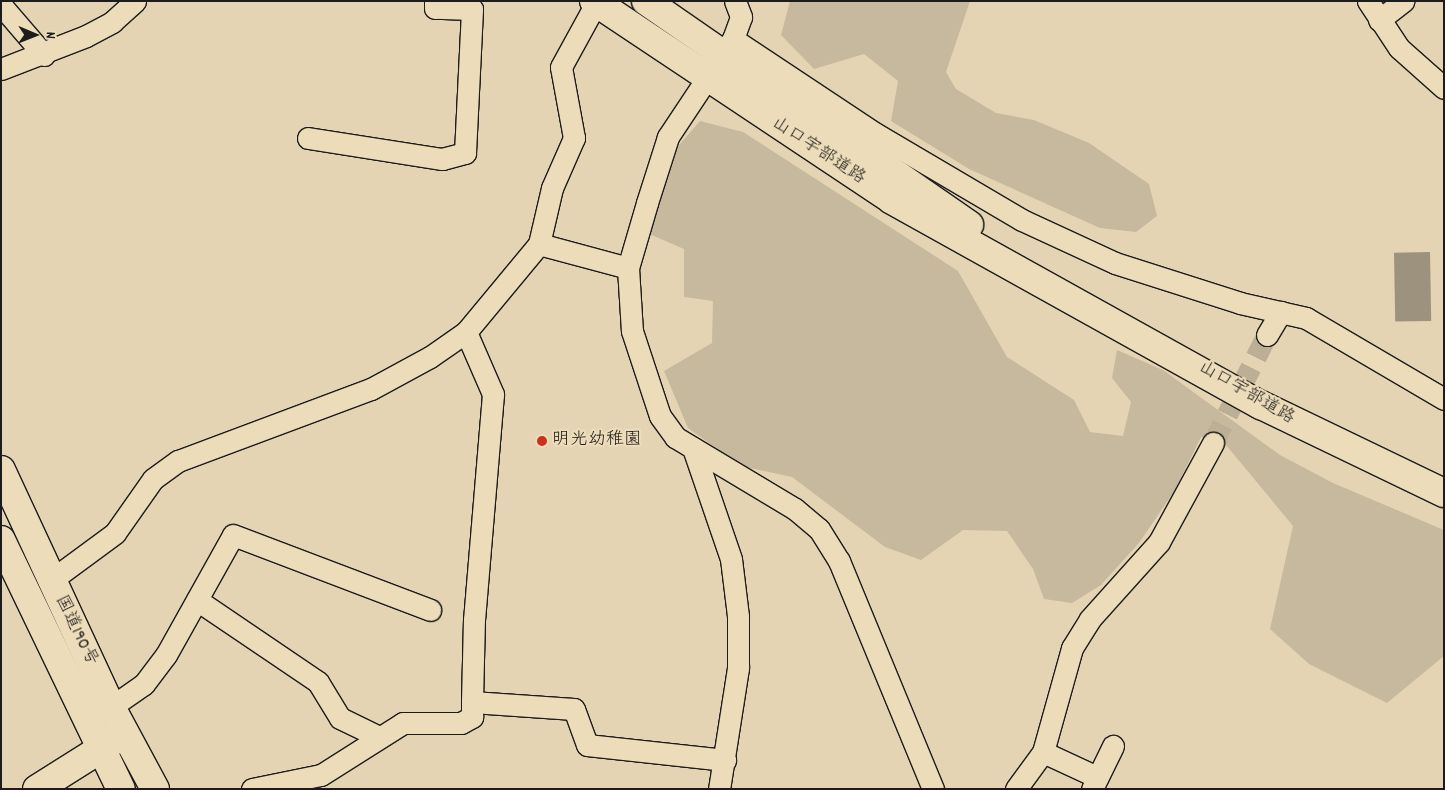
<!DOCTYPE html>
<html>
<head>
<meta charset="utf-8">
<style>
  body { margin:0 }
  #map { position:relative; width:1445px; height:790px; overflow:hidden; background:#e5d4b3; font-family:Dekko,"Klee One",sans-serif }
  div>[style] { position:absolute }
  .green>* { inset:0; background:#c7b99d }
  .water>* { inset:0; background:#9d927d; transform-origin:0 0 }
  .street-tunnel>* { height:21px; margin-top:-10.5px; transform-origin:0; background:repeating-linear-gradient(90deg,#bdaf95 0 21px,transparent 0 32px) }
  .roads { filter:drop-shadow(1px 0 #1c1c1c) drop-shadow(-1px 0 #1c1c1c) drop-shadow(0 1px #1c1c1c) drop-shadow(0 -1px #1c1c1c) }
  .street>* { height:21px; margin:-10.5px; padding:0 10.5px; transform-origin:10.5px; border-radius:10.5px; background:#eddcb9 }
  .secondary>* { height:28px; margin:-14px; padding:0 14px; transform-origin:14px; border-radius:14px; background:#eddcb9 }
  .primary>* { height:28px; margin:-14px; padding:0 14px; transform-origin:14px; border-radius:14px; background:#eddcb9 }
  .highway>* { height:28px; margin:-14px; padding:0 14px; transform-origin:14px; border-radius:14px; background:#eddcb9 }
  .dots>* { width:14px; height:14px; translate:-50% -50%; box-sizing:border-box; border:2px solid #eddcb9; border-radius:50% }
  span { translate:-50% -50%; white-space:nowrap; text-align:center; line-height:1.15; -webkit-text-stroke:4.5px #eddcb9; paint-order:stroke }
  .street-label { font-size:18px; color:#1c1c1c }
  .poi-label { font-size:18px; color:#1c1c1c }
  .left { translate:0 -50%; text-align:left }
  .frame { position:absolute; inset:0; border:2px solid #1c1c1c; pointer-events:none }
  .north { position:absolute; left:10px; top:10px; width:50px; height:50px; -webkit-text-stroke:4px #eddcb9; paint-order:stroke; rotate:91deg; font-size:14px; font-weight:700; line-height:20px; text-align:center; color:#1c1c1c }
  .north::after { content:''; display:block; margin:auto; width:18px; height:22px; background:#1c1c1c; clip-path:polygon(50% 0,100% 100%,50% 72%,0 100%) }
</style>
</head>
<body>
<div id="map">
  <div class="green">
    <i style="clip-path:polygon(790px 1px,970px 1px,946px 72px,956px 89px,996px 113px,1034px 120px,1089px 143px,1149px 184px,1157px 216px,1136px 232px,1100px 228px,969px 169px,891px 121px,898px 81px,864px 54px,814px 69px,781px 35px)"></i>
    <i style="clip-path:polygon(700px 121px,743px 132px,958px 271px,1007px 357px,1074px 400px,1090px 432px,1123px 436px,1131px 402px,1112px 378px,1117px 350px,1163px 370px,1280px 455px,1333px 483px,1444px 530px,1444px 656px,1387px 703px,1309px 664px,1270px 629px,1293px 526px,1226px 445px,1201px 437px,1175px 490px,1139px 543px,1101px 585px,1072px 603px,1044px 599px,1033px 569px,1007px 531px,963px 530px,921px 560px,885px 547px,792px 477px,741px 466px,688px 428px,664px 371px,712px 343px,713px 301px,684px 297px,684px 249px,647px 233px,672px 153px)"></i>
  </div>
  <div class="water">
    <i style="left:1430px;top:252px;width:69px;height:36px;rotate:89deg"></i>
  </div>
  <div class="street-tunnel">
    <i style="left:1213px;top:443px;width:121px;rotate:-63.4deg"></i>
  </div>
  <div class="roads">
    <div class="street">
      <i style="left:735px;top:1px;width:17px;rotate:69deg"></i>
      <i style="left:741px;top:17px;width:23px;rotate:110deg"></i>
      <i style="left:733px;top:39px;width:118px;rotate:123.6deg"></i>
      <i style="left:668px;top:137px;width:69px;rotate:107.7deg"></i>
      <i style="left:647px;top:203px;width:68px;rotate:106.3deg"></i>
      <i style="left:628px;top:268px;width:63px;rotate:86.4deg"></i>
      <i style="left:632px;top:331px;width:89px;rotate:71.8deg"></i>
      <i style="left:660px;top:416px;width:26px;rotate:54deg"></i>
      <i style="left:675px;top:437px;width:140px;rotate:31deg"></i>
      <i style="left:795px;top:509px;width:31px;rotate:40deg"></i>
      <i style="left:819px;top:529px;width:38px;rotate:58deg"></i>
      <i style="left:839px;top:561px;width:247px;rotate:67.6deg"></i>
      <i style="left:1368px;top:1px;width:56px;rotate:56.6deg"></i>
      <i style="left:1399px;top:48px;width:60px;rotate:41.6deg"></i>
      <i style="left:1px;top:5px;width:66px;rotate:49.3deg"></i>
      <i style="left:1379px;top:20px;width:31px;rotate:-38deg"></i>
      <i style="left:733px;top:39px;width:172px;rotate:33.6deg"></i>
      <i style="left:876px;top:134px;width:169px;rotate:30.5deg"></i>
      <i style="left:1022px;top:220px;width:102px;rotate:24.8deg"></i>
      <i style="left:1115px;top:263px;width:131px;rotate:17.7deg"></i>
      <i style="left:1240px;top:303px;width:68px;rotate:12.8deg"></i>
      <i style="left:1306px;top:318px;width:160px;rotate:30.4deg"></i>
      <i style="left:1px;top:69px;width:91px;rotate:-21.2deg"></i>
      <i style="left:86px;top:36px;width:30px;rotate:-28deg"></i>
      <i style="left:112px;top:22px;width:31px;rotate:-42deg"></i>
      <i style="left:308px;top:138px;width:136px;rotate:8.9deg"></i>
      <i style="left:442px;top:159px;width:24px;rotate:-15deg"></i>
      <i style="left:465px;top:153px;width:144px;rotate:-87.2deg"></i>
      <i style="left:472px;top:9px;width:37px;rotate:-178deg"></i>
      <i style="left:435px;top:8px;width:7px;rotate:-90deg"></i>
      <i style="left:539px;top:244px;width:57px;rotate:-76.9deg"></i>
      <i style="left:552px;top:188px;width:55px;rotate:-66.3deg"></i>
      <i style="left:574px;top:138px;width:72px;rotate:-100.4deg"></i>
      <i style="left:561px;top:67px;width:73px;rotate:-61.3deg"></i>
      <i style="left:466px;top:332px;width:68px;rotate:66.5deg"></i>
      <i style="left:493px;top:394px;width:226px;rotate:94.8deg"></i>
      <i style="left:474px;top:619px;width:83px;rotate:91.4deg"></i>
      <i style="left:472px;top:702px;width:102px;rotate:3.9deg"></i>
      <i style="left:574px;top:709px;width:38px;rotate:70deg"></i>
      <i style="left:587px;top:745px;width:139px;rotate:6.2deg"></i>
      <i style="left:1267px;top:335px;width:27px;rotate:-59deg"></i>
      <i style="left:693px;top:448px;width:117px;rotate:71.1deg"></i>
      <i style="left:731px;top:559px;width:57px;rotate:83deg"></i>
      <i style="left:738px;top:616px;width:52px;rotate:90deg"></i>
      <i style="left:738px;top:668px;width:122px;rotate:98.9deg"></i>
      <i style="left:50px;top:581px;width:81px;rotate:-36.4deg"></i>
      <i style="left:115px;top:533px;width:66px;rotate:-54.9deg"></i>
      <i style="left:153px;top:479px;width:31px;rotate:-36deg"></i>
      <i style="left:178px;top:461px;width:206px;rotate:-20.5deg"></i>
      <i style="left:371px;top:389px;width:67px;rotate:-28.5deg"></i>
      <i style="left:430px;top:357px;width:44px;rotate:-34.8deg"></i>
      <i style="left:466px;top:332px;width:114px;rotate:-50.3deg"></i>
      <i style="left:539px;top:244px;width:92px;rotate:15.1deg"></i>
      <i style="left:197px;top:600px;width:146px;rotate:34.1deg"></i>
      <i style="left:318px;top:682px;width:42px;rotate:58.6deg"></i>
      <i style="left:340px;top:718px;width:41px;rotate:25.9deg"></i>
      <i style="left:111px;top:707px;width:40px;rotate:-34.9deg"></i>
      <i style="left:144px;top:684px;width:36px;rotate:-53deg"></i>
      <i style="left:166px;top:655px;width:137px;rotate:-60.8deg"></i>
      <i style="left:233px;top:535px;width:211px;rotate:20.8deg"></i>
      <i style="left:1043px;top:752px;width:60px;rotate:24.8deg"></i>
      <i style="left:252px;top:789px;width:70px;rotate:-11.5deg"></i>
      <i style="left:321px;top:775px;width:97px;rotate:-32.4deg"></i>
      <i style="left:403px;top:723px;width:58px"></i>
      <i style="left:461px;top:723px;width:13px;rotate:-29deg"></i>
      <i style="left:472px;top:717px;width:15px;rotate:-90deg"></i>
      <i style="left:1016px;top:789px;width:46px;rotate:-53.9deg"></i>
      <i style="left:1043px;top:752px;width:108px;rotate:-74.4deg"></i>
      <i style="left:1072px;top:648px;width:34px;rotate:-58deg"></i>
      <i style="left:1090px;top:619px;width:103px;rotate:-48.1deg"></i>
      <i style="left:1159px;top:542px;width:113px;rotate:-61.4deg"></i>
      <i style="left:1092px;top:789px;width:48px;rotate:-64deg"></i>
    </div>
    <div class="secondary">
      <i style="left:37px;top:789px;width:99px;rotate:-32.2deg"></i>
    </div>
    <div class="primary">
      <i style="left:594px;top:1px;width:358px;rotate:33.7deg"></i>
      <i style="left:892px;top:200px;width:422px;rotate:29.1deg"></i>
      <i style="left:1261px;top:405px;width:203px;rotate:25.7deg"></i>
      <i style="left:646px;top:1px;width:393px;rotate:34.7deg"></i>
    </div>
    <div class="highway">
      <i style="left:1px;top:470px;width:261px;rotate:65.1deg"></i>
      <i style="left:111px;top:707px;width:93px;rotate:61.8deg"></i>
      <i style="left:1px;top:540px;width:276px;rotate:64.3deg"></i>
    </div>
  </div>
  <div class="dots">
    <i style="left:542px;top:441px;background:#c8321e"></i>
  </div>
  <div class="street-label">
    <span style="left:818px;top:152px;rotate:33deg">山口宇部道路</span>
    <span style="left:1246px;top:394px;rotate:30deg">山口宇部道路</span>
    <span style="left:75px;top:631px;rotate:64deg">国道190号</span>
  </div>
  <div class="poi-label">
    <span class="left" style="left:552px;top:441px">明光幼稚園</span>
  </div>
  <div class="frame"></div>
  <div class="north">N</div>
</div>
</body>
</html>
